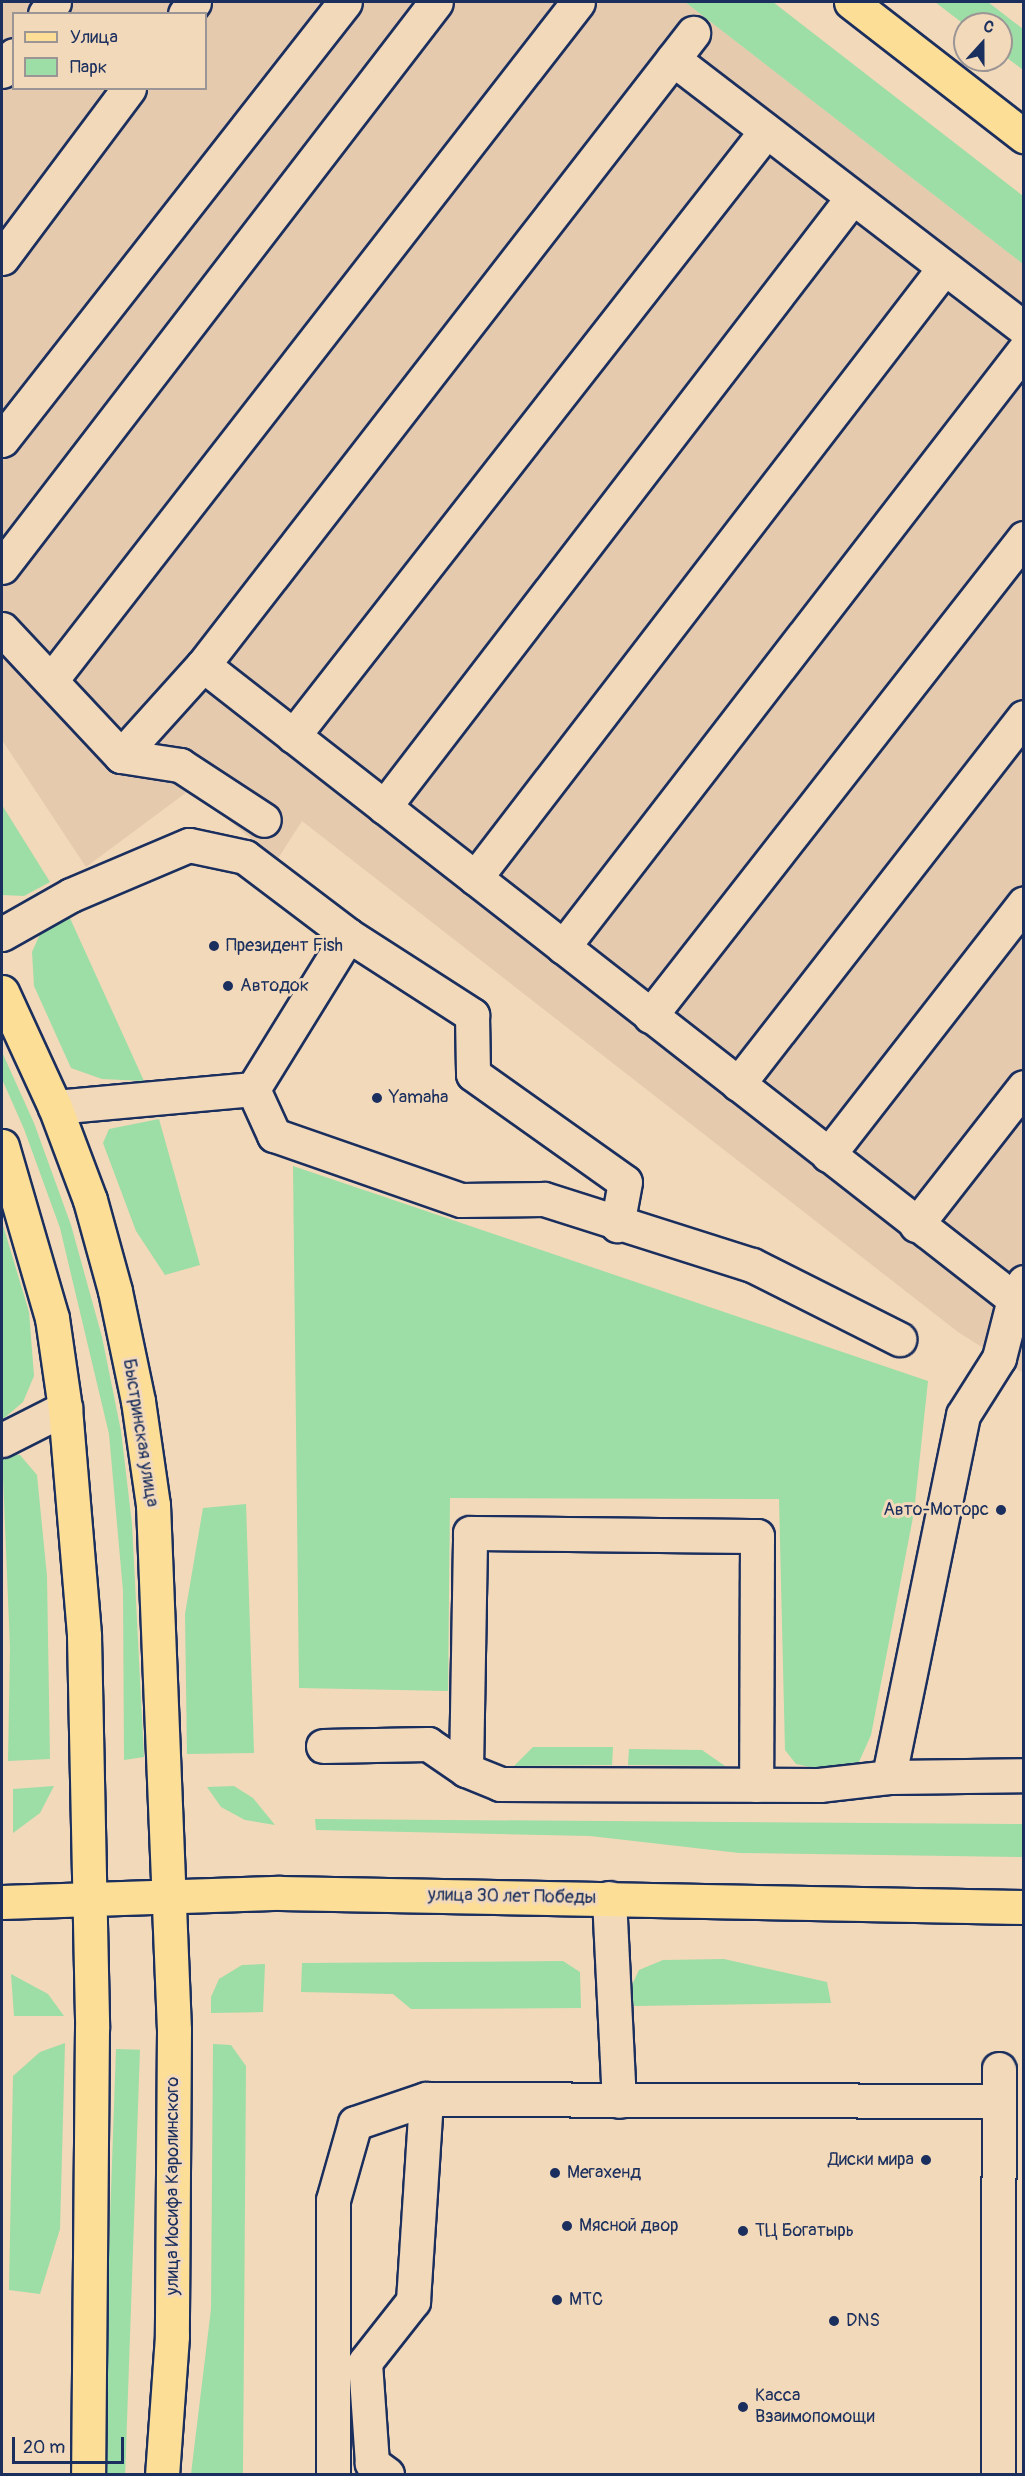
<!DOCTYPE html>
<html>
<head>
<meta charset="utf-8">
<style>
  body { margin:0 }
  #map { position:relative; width:1025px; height:2476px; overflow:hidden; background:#f2d9ba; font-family:Pangolin,sans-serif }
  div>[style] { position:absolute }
  .built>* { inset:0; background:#e5caae }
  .green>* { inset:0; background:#9ddda6; transform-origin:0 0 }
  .roads { filter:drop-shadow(2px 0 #1b2f5e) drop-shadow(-2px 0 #1b2f5e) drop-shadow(0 2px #1b2f5e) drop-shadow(0 -2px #1b2f5e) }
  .minor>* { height:33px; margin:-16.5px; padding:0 16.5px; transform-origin:16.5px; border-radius:16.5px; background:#f2d9ba }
  .major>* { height:33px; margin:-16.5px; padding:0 16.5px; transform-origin:16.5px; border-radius:16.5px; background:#fcde96 }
  .dots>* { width:16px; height:16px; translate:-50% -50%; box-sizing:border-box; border:3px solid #f2d9ba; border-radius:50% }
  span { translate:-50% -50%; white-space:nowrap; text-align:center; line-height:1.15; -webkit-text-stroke:6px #f2d9ba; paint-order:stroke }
  .poi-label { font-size:18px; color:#1b2f5e }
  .left { translate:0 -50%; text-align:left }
  .right { translate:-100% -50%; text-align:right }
  .street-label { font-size:18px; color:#1b2f5e }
  .frame { position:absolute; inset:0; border:3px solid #1b2f5e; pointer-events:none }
  .legend { position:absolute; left:12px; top:12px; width:195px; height:78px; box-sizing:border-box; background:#f2d9ba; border:2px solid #9c9595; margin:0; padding:8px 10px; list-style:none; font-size:18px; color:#1b2f5e }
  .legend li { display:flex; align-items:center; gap:12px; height:30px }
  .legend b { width:30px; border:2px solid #9c9595 }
  .north { position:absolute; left:953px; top:12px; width:60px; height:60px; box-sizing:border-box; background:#f2d9ba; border:2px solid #9c9595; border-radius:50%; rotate:21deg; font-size:16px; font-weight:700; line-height:24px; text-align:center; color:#1b2f5e }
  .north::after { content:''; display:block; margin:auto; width:21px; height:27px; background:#1b2f5e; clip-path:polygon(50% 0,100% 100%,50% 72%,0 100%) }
  .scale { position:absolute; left:12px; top:2437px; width:112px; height:27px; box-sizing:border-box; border:3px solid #1b2f5e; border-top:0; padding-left:8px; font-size:18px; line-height:21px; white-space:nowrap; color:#1b2f5e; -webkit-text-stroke:4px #f2d9ba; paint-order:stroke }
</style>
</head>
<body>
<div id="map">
  <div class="built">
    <i style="clip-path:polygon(evenodd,2px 2px,685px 2px,1023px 264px,1023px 1373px,958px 1332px,302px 821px,277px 860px,191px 789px,86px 867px,2px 740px,2px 2px,14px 14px,206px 14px,206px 88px,14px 88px,14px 14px)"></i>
  </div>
  <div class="green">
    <i style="clip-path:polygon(685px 2px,773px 2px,1023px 196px,1023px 264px)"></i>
    <i style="clip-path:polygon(935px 2px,988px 2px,1023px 29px,1023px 70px,1001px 53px,1001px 24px,965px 25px)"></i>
    <i style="clip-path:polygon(2px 805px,50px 882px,24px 896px,2px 895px)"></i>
    <i style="clip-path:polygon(69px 916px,144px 1081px,102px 1079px,71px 1068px,34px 986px,32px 952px,44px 925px)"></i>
    <i style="clip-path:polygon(2px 1052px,34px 1123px,71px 1225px,102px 1337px,121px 1431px,132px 1524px,144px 1757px,124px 1760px,123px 1591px,109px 1434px,60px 1228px,24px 1129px,2px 1079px)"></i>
    <i style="clip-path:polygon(159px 1119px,200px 1265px,165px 1275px,136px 1231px,103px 1143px,109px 1129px)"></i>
    <i style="clip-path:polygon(293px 1166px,928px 1381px,914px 1512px,871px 1735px,859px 1762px,819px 1769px,796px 1764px,785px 1750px,779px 1499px,450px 1498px,448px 1691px,299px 1688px)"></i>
    <i style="clip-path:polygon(2px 1222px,29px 1312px,34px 1376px,23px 1402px,2px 1420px)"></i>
    <i style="clip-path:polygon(2px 1452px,20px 1455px,37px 1475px,47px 1576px,50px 1759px,8px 1761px,10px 1648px)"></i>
    <i style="clip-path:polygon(246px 1504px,254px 1753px,187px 1754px,185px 1614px,203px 1508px)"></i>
    <i style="clip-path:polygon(533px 1747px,613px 1747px,612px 1765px,514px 1766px)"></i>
    <i style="clip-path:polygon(629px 1749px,702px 1750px,725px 1766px,628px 1765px)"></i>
    <i style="clip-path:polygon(54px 1786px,40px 1813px,13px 1833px,13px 1789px)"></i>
    <i style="clip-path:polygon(234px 1786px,253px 1798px,275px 1825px,245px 1820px,221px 1807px,207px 1787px)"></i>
    <i style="clip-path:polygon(315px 1819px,1023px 1824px,1023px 1857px,739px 1853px,590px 1836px,316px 1830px)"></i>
    <i style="clip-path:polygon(724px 1959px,827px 1982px,831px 2003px,634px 2006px,630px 1989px,639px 1970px,663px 1960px)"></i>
    <i style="clip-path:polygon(563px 1961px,580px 1972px,581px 2008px,411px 2009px,393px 1994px,301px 1992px,302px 1963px)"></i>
    <i style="clip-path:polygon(265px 1964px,263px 2012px,211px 2013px,211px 1997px,219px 1979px,242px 1965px)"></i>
    <i style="clip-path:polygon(11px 1974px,48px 1994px,64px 2016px,14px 2016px)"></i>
    <i style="clip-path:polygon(65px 2043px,60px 2229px,40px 2294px,9px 2290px,13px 2076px,40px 2052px)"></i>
    <i style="clip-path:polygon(213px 2044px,231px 2045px,246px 2066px,243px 2474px,191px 2474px,211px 2309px)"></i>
    <i style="left:116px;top:2049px;width:24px;height:425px;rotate:2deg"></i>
  </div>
  <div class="roads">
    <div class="minor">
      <i style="left:45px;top:14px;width:15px;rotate:-53deg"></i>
      <i style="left:185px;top:14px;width:15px;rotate:-53deg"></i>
      <i style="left:673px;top:59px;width:442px;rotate:37.5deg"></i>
      <i style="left:2px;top:71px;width:20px;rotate:-53deg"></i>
      <i style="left:2px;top:258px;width:212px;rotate:-53.2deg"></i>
      <i style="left:2px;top:440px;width:556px;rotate:-51.94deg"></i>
      <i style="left:2px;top:567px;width:712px;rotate:-52.47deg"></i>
      <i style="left:2px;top:629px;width:174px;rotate:46.9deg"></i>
      <i style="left:121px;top:756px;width:60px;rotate:8.7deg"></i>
      <i style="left:180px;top:765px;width:100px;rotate:33.2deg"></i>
      <i style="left:203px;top:665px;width:1029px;rotate:38.02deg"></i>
      <i style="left:52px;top:679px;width:857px;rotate:-52.15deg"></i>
      <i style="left:293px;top:736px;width:768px;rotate:-51.98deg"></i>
      <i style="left:121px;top:756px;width:122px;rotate:-48deg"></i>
      <i style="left:203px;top:665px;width:800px;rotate:-52.21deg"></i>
      <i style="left:384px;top:807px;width:768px;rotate:-52.46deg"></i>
      <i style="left:475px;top:878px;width:769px;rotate:-52.45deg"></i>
      <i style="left:2px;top:934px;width:79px;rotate:-29.5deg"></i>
      <i style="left:71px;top:895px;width:128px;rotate:-23deg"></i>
      <i style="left:189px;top:845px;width:57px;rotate:12.1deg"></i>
      <i style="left:245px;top:857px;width:129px;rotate:37.1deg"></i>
      <i style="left:563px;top:947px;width:754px;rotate:-52.32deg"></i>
      <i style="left:650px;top:1016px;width:607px;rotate:-51.96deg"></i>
      <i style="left:738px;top:1084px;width:465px;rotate:-52.1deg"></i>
      <i style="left:253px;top:1089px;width:51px;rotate:65.5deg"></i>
      <i style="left:274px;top:1135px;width:198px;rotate:19.2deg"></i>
      <i style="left:461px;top:1200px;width:83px;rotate:-0.7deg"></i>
      <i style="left:544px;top:1199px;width:218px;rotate:17.6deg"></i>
      <i style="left:752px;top:1265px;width:165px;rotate:26.7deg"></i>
      <i style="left:55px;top:1107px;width:199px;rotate:-5.2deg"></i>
      <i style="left:253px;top:1089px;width:181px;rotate:-58.3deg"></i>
      <i style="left:348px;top:935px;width:148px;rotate:32.8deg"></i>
      <i style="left:472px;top:1015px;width:59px;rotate:89deg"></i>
      <i style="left:473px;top:1074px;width:186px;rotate:35.4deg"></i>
      <i style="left:625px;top:1182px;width:44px;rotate:100.5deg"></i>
      <i style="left:828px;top:1155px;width:319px;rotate:-52.1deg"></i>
      <i style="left:916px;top:1225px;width:175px;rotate:-52deg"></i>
      <i style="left:1024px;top:1282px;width:20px;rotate:120deg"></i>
      <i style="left:1014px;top:1299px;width:61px;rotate:104.3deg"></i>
      <i style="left:999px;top:1358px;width:67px;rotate:122.3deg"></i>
      <i style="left:963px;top:1415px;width:369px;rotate:101.6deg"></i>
      <i style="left:889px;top:1777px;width:135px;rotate:-0.8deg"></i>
      <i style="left:2px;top:1440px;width:71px;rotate:-26.9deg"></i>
      <i style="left:323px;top:1746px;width:105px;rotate:-1.1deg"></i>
      <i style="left:428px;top:1744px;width:46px;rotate:34.4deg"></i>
      <i style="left:466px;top:1770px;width:37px;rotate:22deg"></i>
      <i style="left:500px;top:1784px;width:319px;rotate:0.2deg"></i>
      <i style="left:819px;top:1785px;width:70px;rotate:-6.5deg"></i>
      <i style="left:466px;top:1770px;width:237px;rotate:-89deg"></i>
      <i style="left:470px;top:1533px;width:287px;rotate:0.6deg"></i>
      <i style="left:757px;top:1536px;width:249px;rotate:90.2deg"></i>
      <i style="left:609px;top:1898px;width:203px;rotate:87.2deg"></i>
      <i style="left:333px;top:2474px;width:274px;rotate:-90deg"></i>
      <i style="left:333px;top:2200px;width:80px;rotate:-74.1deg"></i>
      <i style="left:355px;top:2123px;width:75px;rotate:-18.7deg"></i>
      <i style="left:426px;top:2099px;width:572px;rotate:0.2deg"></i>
      <i style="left:387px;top:2474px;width:19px;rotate:-144deg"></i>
      <i style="left:372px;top:2463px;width:101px;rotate:-94deg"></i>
      <i style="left:365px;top:2362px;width:78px;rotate:-51.8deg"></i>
      <i style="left:413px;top:2301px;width:202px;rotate:-86.3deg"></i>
      <i style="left:998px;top:2474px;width:405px;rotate:-89.9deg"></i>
    </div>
    <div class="major">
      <i style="left:851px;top:2px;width:219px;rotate:37.8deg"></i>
      <i style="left:2px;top:992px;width:127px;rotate:65.3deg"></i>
      <i style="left:55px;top:1107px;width:99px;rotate:69.4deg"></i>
      <i style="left:90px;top:1200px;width:94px;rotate:74.6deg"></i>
      <i style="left:115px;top:1291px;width:112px;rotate:78.2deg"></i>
      <i style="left:138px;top:1401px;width:105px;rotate:81.8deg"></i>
      <i style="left:153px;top:1505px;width:525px;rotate:87.71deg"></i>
      <i style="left:174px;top:2030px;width:306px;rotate:90.4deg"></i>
      <i style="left:172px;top:2336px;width:138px;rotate:94.1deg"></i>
      <i style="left:2px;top:1146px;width:179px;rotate:73.8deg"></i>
      <i style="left:52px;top:1318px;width:91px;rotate:81.8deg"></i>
      <i style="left:65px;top:1408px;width:229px;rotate:85.2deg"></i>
      <i style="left:84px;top:1636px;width:392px;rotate:88.8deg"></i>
      <i style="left:92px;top:2028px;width:446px;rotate:90.5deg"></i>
      <i style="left:2px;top:1902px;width:278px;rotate:-1.9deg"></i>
      <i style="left:280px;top:1893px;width:744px;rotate:1.08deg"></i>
    </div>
  </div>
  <div class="dots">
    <i style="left:214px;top:946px;background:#1b2f5e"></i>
    <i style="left:228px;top:986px;background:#1b2f5e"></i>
    <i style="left:377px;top:1098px;background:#1b2f5e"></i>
    <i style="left:1001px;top:1510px;background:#1b2f5e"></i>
    <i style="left:926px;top:2160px;background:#1b2f5e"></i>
    <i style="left:555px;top:2173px;background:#1b2f5e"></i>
    <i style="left:567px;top:2226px;background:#1b2f5e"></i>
    <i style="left:743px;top:2231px;background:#1b2f5e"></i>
    <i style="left:557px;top:2300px;background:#1b2f5e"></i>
    <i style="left:834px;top:2321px;background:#1b2f5e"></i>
    <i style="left:743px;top:2407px;background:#1b2f5e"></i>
  </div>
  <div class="poi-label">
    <span class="left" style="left:226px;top:946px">Президент Fish</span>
    <span class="left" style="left:240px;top:986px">Автодок</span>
    <span class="left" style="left:389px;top:1098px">Yamaha</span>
    <span class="right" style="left:989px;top:1510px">Авто-Моторс</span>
    <span class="right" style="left:914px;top:2160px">Диски мира</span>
    <span class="left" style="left:567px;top:2173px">Мегахенд</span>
    <span class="left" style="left:579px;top:2226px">Мясной двор</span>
    <span class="left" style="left:755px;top:2231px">ТЦ Богатырь</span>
    <span class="left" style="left:569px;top:2300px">МТС</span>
    <span class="left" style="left:846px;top:2321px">DNS</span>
    <span class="left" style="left:755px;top:2407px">Касса<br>Взаимопомощи</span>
  </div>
  <div class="street-label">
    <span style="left:140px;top:1433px;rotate:81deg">Быстринская улица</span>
    <span style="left:512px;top:1897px;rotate:1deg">улица 30 лет Победы</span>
    <span style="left:173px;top:2186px;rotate:-90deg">улица Иосифа Каролинского</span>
  </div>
  <div class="frame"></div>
  <ul class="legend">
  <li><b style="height:8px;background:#fcde96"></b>Улица</li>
  <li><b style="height:16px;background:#9ddda6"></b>Парк</li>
  </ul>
  <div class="north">С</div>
  <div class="scale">20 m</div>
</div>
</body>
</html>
